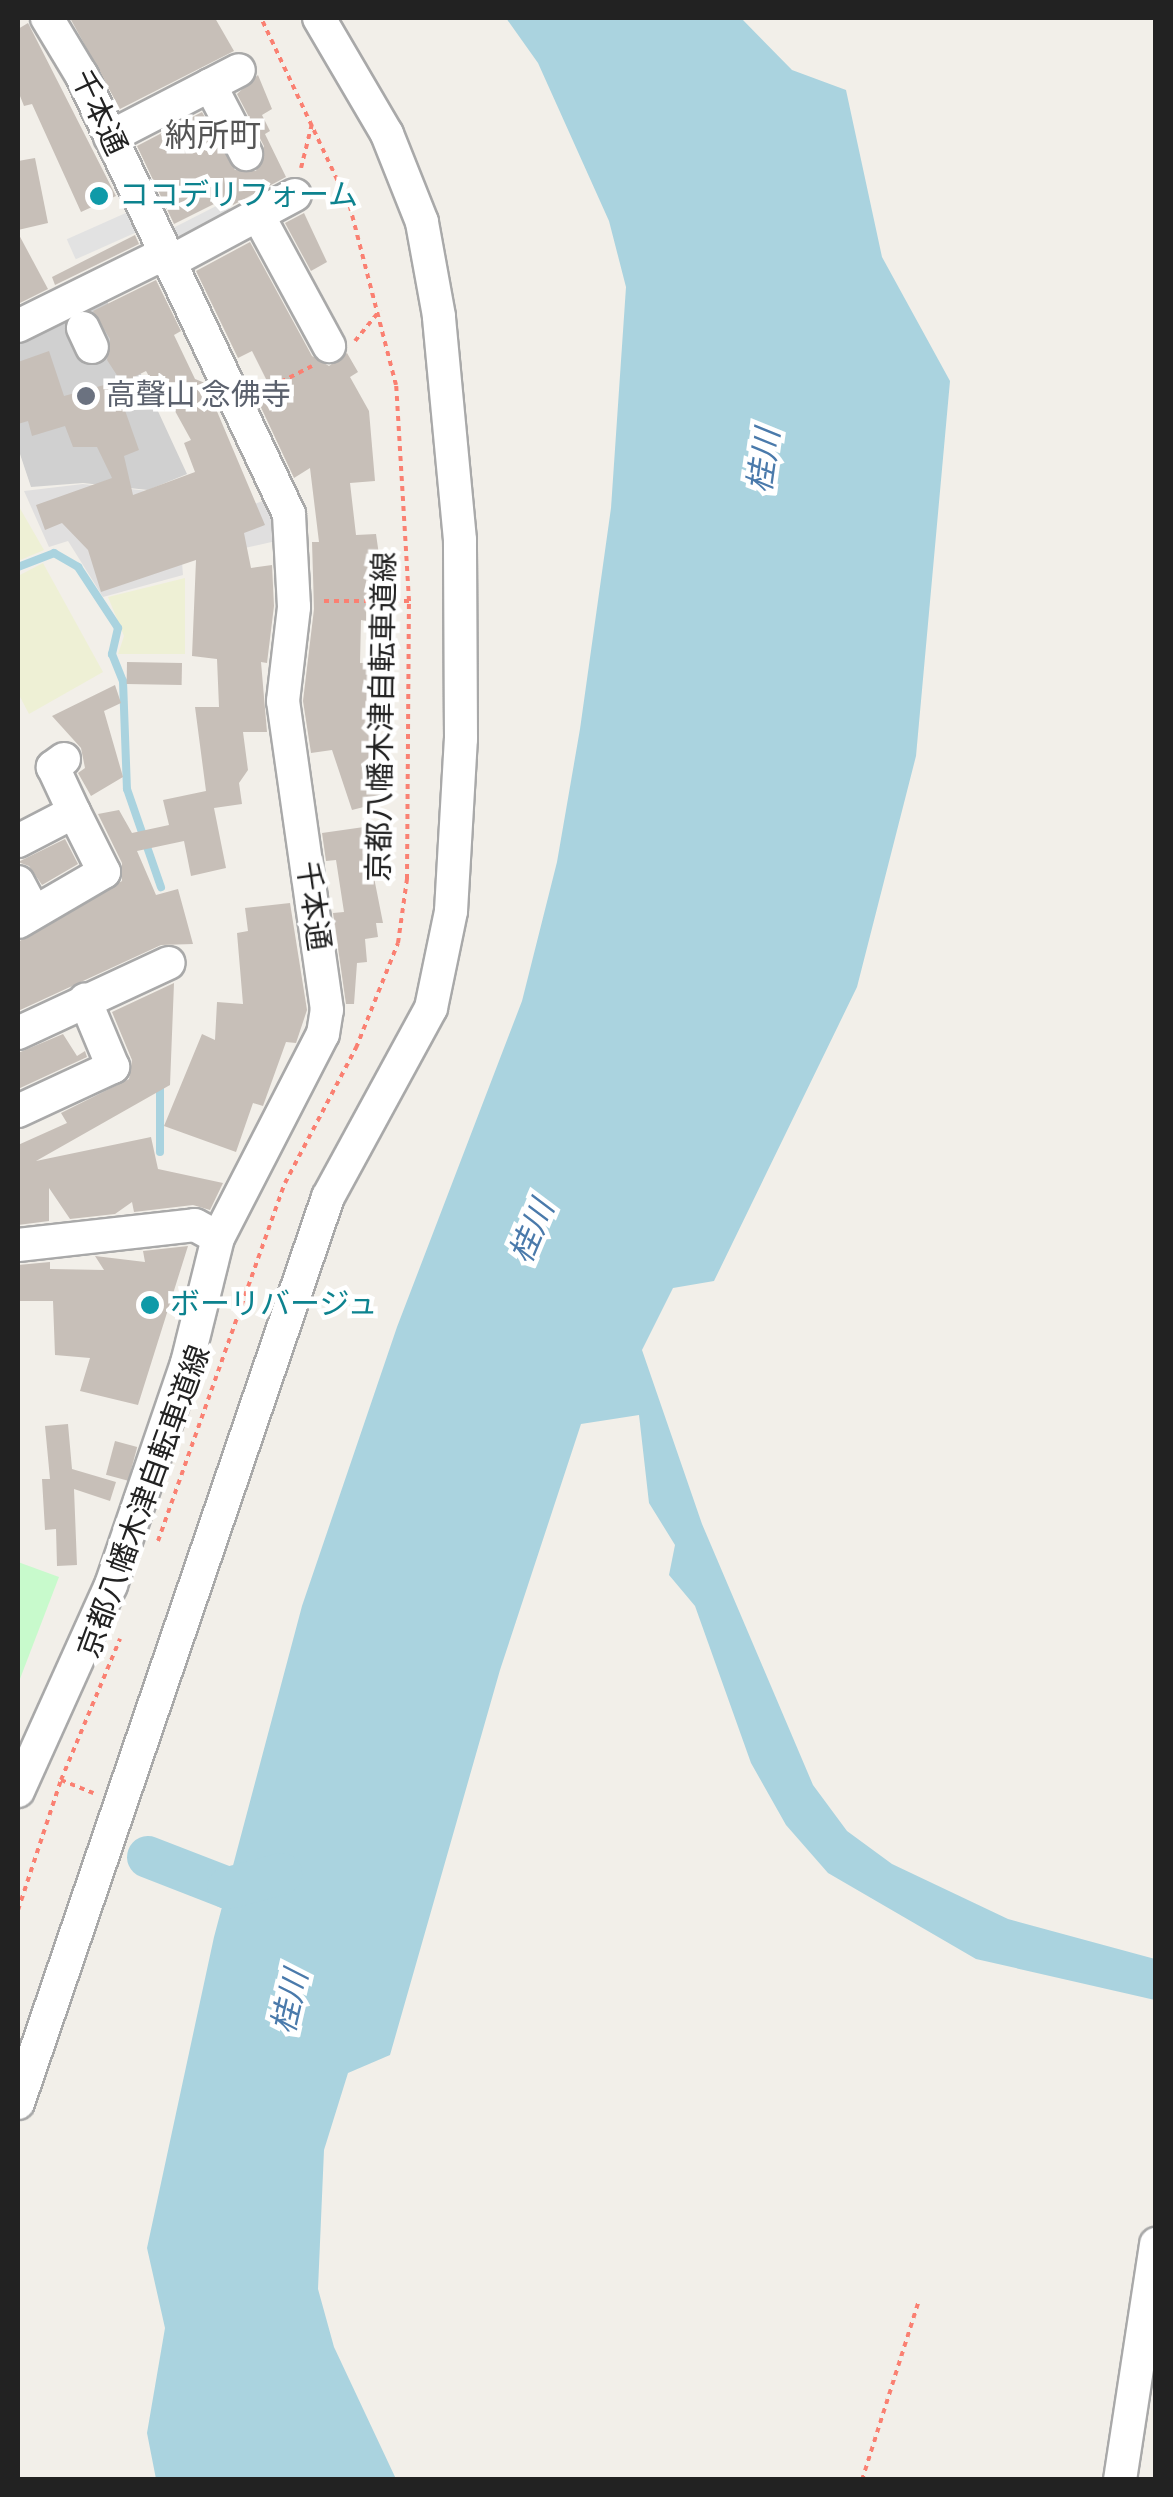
<!DOCTYPE html>
<html>
<head>
<meta charset="utf-8">
<style>
  body { margin:0 }
  #map { position:relative; width:1173px; height:2497px; overflow:hidden; background:#f2efe9; font-family:"Alegreya Sans","Noto Sans JP",sans-serif }
  div>[style] { position:absolute }
  .residential>* { inset:0; background:#e0dfdf }
  .religious>* { inset:0; background:#d0d0d0 }
  .farmland>* { inset:0; background:#eef0d5 }
  .park>* { inset:0; background:#c8facc }
  .parking>* { inset:0; background:#e2e2e2; transform-origin:0 0 }
  .water>* { inset:0; background:#aad3df }
  .stream>* { height:8px; margin:-4px; padding:0 4px; transform-origin:4px; border-radius:4px; background:#aad3df }
  .river>* { height:42px; margin:-21px; padding:0 21px; transform-origin:21px; border-radius:21px; background:#aad3df }
  .building>* { inset:0; background:#c7bfb8; transform-origin:0 0 }
  .path>* { height:4px; margin-top:-2px; transform-origin:0; background:repeating-linear-gradient(90deg,#fa8072 0 5px,transparent 0 10px) }
  .roads { filter:drop-shadow(2px 0 #a9a9a9) drop-shadow(-2px 0 #a9a9a9) drop-shadow(0 2px #a9a9a9) drop-shadow(0 -2px #a9a9a9) }
  .minor>* { height:32px; margin:-16px; padding:0 16px; transform-origin:16px; border-radius:16px; background:#fff }
  .dots>* { width:28px; height:28px; translate:-50% -50%; box-sizing:border-box; border:5px solid #fff; border-radius:50% }
  span { translate:-50% -50%; white-space:nowrap; text-align:center; line-height:1.15; -webkit-text-stroke:9px #fff; paint-order:stroke }
  .street-label { font-size:30px; color:#222 }
  .culture-label { font-size:30px; color:#0d838f }
  .left { translate:0 -50%; text-align:left }
  .worship-label { font-size:30px; color:#5b616d }
  .neighbourhood-label { font-size:32px; color:#555 }
  .water-label { font-size:32px; color:#4a7aab; font-style:italic }
  .frame { position:absolute; inset:0; border:20px solid #222; pointer-events:none }
</style>
</head>
<body>
<div id="map">
  <div class="residential">
    <i style="clip-path:polygon(83px 484px,149px 491px,205px 523px,273px 497px,285px 539px,182px 562px,183px 575px,103px 597px,68px 541px,49px 547px,24px 491px)"></i>
  </div>
  <div class="religious">
    <i style="clip-path:polygon(103px 292px,187px 474px,148px 490px,83px 483px,31px 487px,18px 448px,18px 337px)"></i>
  </div>
  <div class="farmland">
    <i style="clip-path:polygon(18px 505px,44px 550px,18px 561px)"></i>
    <i style="clip-path:polygon(43px 563px,103px 672px,29px 714px,18px 693px,18px 576px)"></i>
    <i style="clip-path:polygon(185px 578px,185px 654px,118px 654px,124px 636px,108px 597px)"></i>
  </div>
  <div class="park">
    <i style="clip-path:polygon(18px 1562px,59px 1577px,18px 1684px)"></i>
  </div>
  <div class="parking">
    <i style="left:226px;top:201px;width:25px;height:71px;rotate:63deg"></i>
    <i style="left:128px;top:212px;width:22px;height:67px;rotate:66deg"></i>
  </div>
  <div class="water">
    <i style="clip-path:polygon(506px 18px,741px 18px,792px 70px,846px 90px,882px 257px,950px 381px,916px 756px,857px 987px,714px 1281px,673px 1288px,642px 1350px,702px 1524px,813px 1785px,847px 1831px,892px 1864px,1008px 1919px,1155px 1959px,1155px 2000px,976px 1959px,828px 1873px,786px 1825px,751px 1763px,695px 1606px,669px 1575px,675px 1545px,649px 1503px,639px 1415px,581px 1424px,500px 1670px,390px 2055px,348px 2073px,324px 2150px,318px 2289px,334px 2347px,396px 2479px,156px 2479px,147px 2433px,165px 2328px,147px 2248px,214px 1937px,302px 1606px,397px 1327px,522px 1001px,557px 862px,580px 729px,611px 508px,626px 287px,609px 221px,538px 63px)"></i>
  </div>
  <div class="stream">
    <i style="left:18px;top:567px;width:39px;rotate:-21deg"></i>
    <i style="left:54px;top:553px;width:28px;rotate:30deg"></i>
    <i style="left:78px;top:567px;width:73px;rotate:56.7deg"></i>
    <i style="left:118px;top:628px;width:27px;rotate:103deg"></i>
    <i style="left:112px;top:654px;width:29px;rotate:68deg"></i>
    <i style="left:123px;top:681px;width:108px;rotate:87.9deg"></i>
    <i style="left:127px;top:789px;width:104px;rotate:70.9deg"></i>
    <i style="left:160px;top:1152px;width:70px;rotate:-90deg"></i>
  </div>
  <div class="river">
    <i style="left:148px;top:1857px;width:86px;rotate:21.2deg"></i>
    <i style="left:228px;top:1888px;width:55px;rotate:-14.8deg"></i>
  </div>
  <div class="building">
    <i style="clip-path:polygon(70px 18px,215px 18px,234px 51px,120px 109px)"></i>
    <i style="clip-path:polygon(28px 23px,116px 196px,81px 212px,32px 104px,24px 106px,18px 91px,18px 29px)"></i>
    <i style="clip-path:polygon(258px 75px,272px 109px,262px 115px,270px 131px,265px 134px,286px 177px,233px 205px,228px 197px,174px 224px,137px 146px,202px 112px,235px 170px,256px 171px,264px 146px,237px 94px)"></i>
    <i style="clip-path:polygon(35px 158px,48px 223px,18px 230px,18px 161px)"></i>
    <i style="clip-path:polygon(304px 213px,327px 262px,311px 271px,285px 223px)"></i>
    <i style="clip-path:polygon(18px 233px,48px 289px,18px 304px)"></i>
    <i style="clip-path:polygon(135px 235px,139px 244px,55px 285px,52px 277px)"></i>
    <i style="clip-path:polygon(250px 242px,312px 356px,329px 366px,347px 353px,358px 372px,350px 377px,369px 411px,375px 481px,350px 483px,356px 535px,376px 534px,381px 569px,382px 595px,366px 596px,366px 621px,361px 620px,360px 663px,386px 662px,386px 688px,372px 689px,378px 743px,386px 742px,388px 761px,378px 762px,387px 801px,352px 810px,332px 750px,311px 753px,303px 701px,314px 609px,312px 542px,319px 542px,310px 468px,294px 478px,258px 401px,273px 393px,252px 351px,238px 358px,196px 271px)"></i>
    <i style="clip-path:polygon(156px 280px,181px 331px,174px 335px,195px 379px,205px 383px,265px 525px,244px 533px,251px 568px,272px 565px,274px 606px,267px 663px,261px 662px,267px 732px,243px 732px,248px 770px,239px 783px,242px 804px,214px 808px,226px 868px,191px 876px,184px 841px,137px 851px,156px 895px,178px 889px,193px 944px,161px 945px,18px 1011px,18px 942px,122px 881px,122px 863px,98px 814px,119px 810px,132px 833px,169px 825px,163px 800px,206px 791px,195px 707px,219px 707px,217px 659px,192px 656px,196px 560px,101px 592px,88px 550px,62px 523px,45px 530px,36px 505px,112px 478px,97px 447px,73px 447px,65px 426px,32px 436px,28px 421px,18px 424px,18px 362px,49px 351px,64px 396px,115px 382px,139px 450px,124px 456px,133px 495px,195px 472px,184px 443px,191px 440px,159px 382px,154px 385px,146px 371px,122px 383px,107px 360px,110px 339px,93px 311px)"></i>
    <i style="left:127px;top:662px;width:55px;height:22px;rotate:1deg"></i>
    <i style="clip-path:polygon(115px 685px,121px 703px,104px 711px,123px 777px,91px 796px,78px 773px,85px 768px,81px 748px,52px 716px)"></i>
    <i style="clip-path:polygon(364px 827px,383px 923px,376px 923px,378px 937px,365px 939px,367px 962px,357px 963px,354px 1004px,346px 1004px,333px 913px,344px 912px,336px 860px,326px 861px,322px 833px)"></i>
    <i style="clip-path:polygon(65px 839px,78px 864px,42px 885px,29px 866px,18px 862px)"></i>
    <i style="clip-path:polygon(290px 903px,307px 1010px,296px 1043px,286px 1042px,263px 1106px,253px 1103px,236px 1152px,164px 1126px,202px 1034px,215px 1040px,217px 1002px,243px 1004px,237px 933px,248px 931px,245px 908px)"></i>
    <i style="clip-path:polygon(174px 983px,170px 1085px,36px 1161px,151px 1137px,158px 1169px,223px 1183px,210px 1210px,193px 1205px,134px 1212px,132px 1202px,115px 1214px,70px 1219px,49px 1188px,49px 1221px,18px 1225px,18px 1145px,67px 1123px,61px 1113px,129px 1079px,132px 1060px,112px 1012px)"></i>
    <i style="clip-path:polygon(63px 1034px,77px 1056px,85px 1051px,87px 1057px,18px 1089px,18px 1053px)"></i>
    <i style="clip-path:polygon(188px 1246px,138px 1405px,80px 1391px,90px 1358px,55px 1355px,53px 1301px,18px 1301px,18px 1265px,50px 1262px,50px 1269px,104px 1270px,95px 1256px,145px 1262px,143px 1251px)"></i>
    <i style="clip-path:polygon(68px 1424px,72px 1469px,116px 1482px,110px 1501px,74px 1489px,77px 1565px,57px 1566px,56px 1529px,45px 1530px,42px 1479px,50px 1479px,45px 1426px)"></i>
    <i style="left:115px;top:1441px;width:23px;height:35px;rotate:15deg"></i>
  </div>
  <div class="path">
    <i style="left:301px;top:168px;width:45px;rotate:-76deg"></i>
    <i style="left:355px;top:341px;width:40px;rotate:-51deg"></i>
    <i style="left:263px;top:391px;width:55px;rotate:-27deg"></i>
    <i style="left:324px;top:601px;width:85px"></i>
    <i style="left:158px;top:1541px;width:380px;rotate:-70.5deg"></i>
    <i style="left:285px;top:1183px;width:153px;rotate:-62.3deg"></i>
    <i style="left:356px;top:1048px;width:113px;rotate:-68.2deg"></i>
    <i style="left:398px;top:943px;width:65px;rotate:-82deg"></i>
    <i style="left:407px;top:879px;width:278px;rotate:-89.6deg"></i>
    <i style="left:409px;top:601px;width:216px;rotate:-93.4deg"></i>
    <i style="left:396px;top:385px;width:184px;rotate:-104.5deg"></i>
    <i style="left:350px;top:207px;width:209px;rotate:-115.2deg"></i>
    <i style="left:61px;top:1780px;width:35px;rotate:22deg"></i>
    <i style="left:18px;top:1910px;width:137px;rotate:-71.7deg"></i>
    <i style="left:61px;top:1780px;width:153px;rotate:-67.3deg"></i>
    <i style="left:862px;top:2480px;width:186px;rotate:-72.4deg"></i>
  </div>
  <div class="roads">
    <div class="minor">
      <i style="left:210px;top:85px;width:78px;rotate:62.4deg"></i>
      <i style="left:110px;top:137px;width:145px;rotate:-27.4deg"></i>
      <i style="left:259px;top:217px;width:147px;rotate:61.5deg"></i>
      <i style="left:168px;top:263px;width:144px;rotate:-28.2deg"></i>
      <i style="left:18px;top:326px;width:163px;rotate:-26.3deg"></i>
      <i style="left:83px;top:328px;width:21px;rotate:65deg"></i>
      <i style="left:64px;top:759px;width:14px;rotate:144deg"></i>
      <i style="left:53px;top:767px;width:50px;rotate:65deg"></i>
      <i style="left:18px;top:841px;width:63px;rotate:-27.4deg"></i>
      <i style="left:74px;top:812px;width:67px;rotate:63.4deg"></i>
      <i style="left:104px;top:872px;width:99px;rotate:149.8deg"></i>
      <i style="left:18px;top:882px;width:34px;rotate:62deg"></i>
      <i style="left:18px;top:1033px;width:166px;rotate:-24.9deg"></i>
      <i style="left:18px;top:1111px;width:105px;rotate:-24.9deg"></i>
      <i style="left:113px;top:1067px;width:73px;rotate:-112.7deg"></i>
      <i style="left:18px;top:1245px;width:178px;rotate:-6.4deg"></i>
      <i style="left:195px;top:1225px;width:26px;rotate:29deg"></i>
      <i style="left:18px;top:1791px;width:226px;rotate:-65.7deg"></i>
      <i style="left:111px;top:1585px;width:235px;rotate:-71.1deg"></i>
      <i style="left:187px;top:1363px;width:129px;rotate:-76.1deg"></i>
      <i style="left:218px;top:1238px;width:229px;rotate:-62.8deg"></i>
      <i style="left:323px;top:1034px;width:24px;rotate:-81deg"></i>
      <i style="left:327px;top:1010px;width:312px;rotate:-98.1deg"></i>
      <i style="left:283px;top:701px;width:95px;rotate:-83.3deg"></i>
      <i style="left:294px;top:607px;width:93px;rotate:-93.1deg"></i>
      <i style="left:289px;top:514px;width:484px;rotate:-115.3deg"></i>
      <i style="left:82px;top:76px;width:68px;rotate:-121.1deg"></i>
      <i style="left:18px;top:2103px;width:958px;rotate:-71.11deg"></i>
      <i style="left:328px;top:1197px;width:215px;rotate:-61.4deg"></i>
      <i style="left:431px;top:1008px;width:99px;rotate:-78.3deg"></i>
      <i style="left:451px;top:911px;width:172px;rotate:-86.7deg"></i>
      <i style="left:461px;top:739px;width:199px;rotate:-90.3deg"></i>
      <i style="left:460px;top:540px;width:225px;rotate:-95.4deg"></i>
      <i style="left:439px;top:316px;width:96px;rotate:-100.3deg"></i>
      <i style="left:422px;top:222px;width:95px;rotate:-111.7deg"></i>
      <i style="left:387px;top:134px;width:134px;rotate:-120.4deg"></i>
      <i style="left:1120px;top:2480px;width:239px;rotate:-81.3deg"></i>
    </div>
  </div>
  <div class="dots">
    <i style="left:99px;top:196px;background:#0f9aa8"></i>
    <i style="left:86px;top:396px;background:#6b7280"></i>
    <i style="left:150px;top:1305px;background:#0f9aa8"></i>
  </div>
  <div class="street-label">
    <span style="left:98px;top:113px;rotate:65deg">千本通</span>
    <span style="left:383px;top:717px;rotate:-89deg">京都八幡木津自転車道線</span>
    <span style="left:312px;top:906px;rotate:82deg">千本通</span>
    <span style="left:145px;top:1502px;rotate:-70deg">京都八幡木津自転車道線</span>
  </div>
  <div class="culture-label">
    <span class="left" style="left:119px;top:196px">ココデリフォーム</span>
    <span class="left" style="left:170px;top:1305px">ボーリバージュ</span>
  </div>
  <div class="worship-label">
    <span class="left" style="left:106px;top:396px">高聲山 念佛寺</span>
  </div>
  <div class="neighbourhood-label">
    <span style="left:213px;top:136px">納所町</span>
  </div>
  <div class="water-label">
    <span style="left:765px;top:461px;rotate:-82deg">桂川</span>
    <span style="left:533px;top:1232px;rotate:-67deg">桂川</span>
    <span style="left:291px;top:2002px;rotate:-77deg">桂川</span>
  </div>
  <div class="frame"></div>
</div>
</body>
</html>
